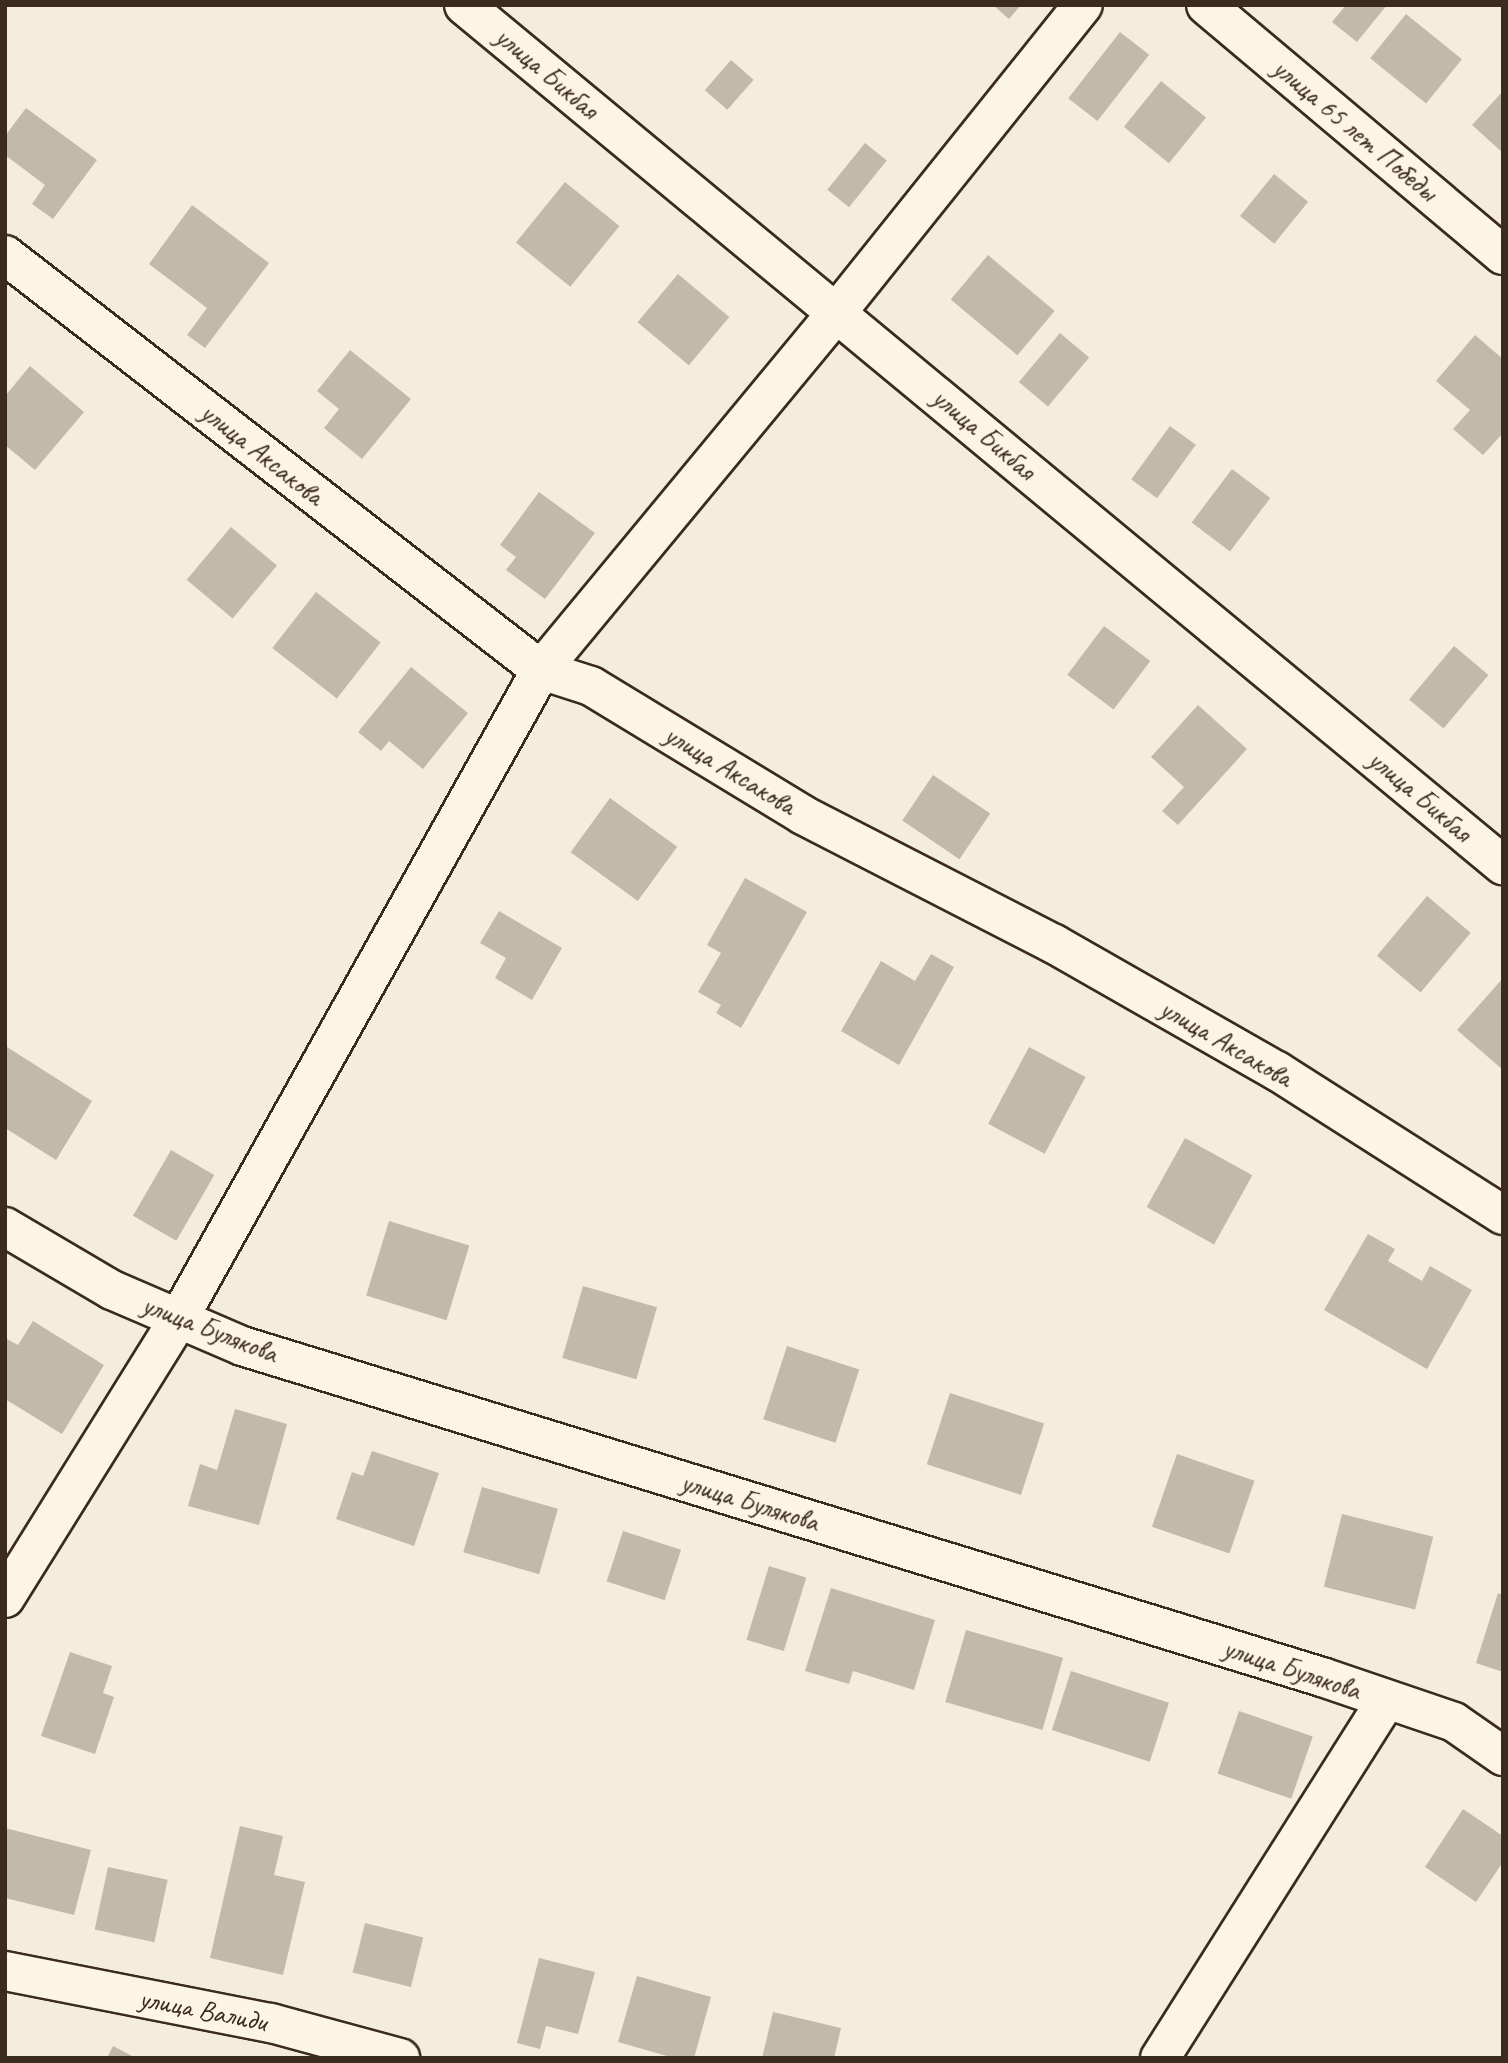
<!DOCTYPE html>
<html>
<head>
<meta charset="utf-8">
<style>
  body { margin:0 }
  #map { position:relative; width:1508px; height:2063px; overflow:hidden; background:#f4eddd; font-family:Caveat,sans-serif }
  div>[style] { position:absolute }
  .building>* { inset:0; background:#c3b9aa; transform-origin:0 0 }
  .roads { filter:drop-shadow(2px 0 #3b2a1e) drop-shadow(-2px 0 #3b2a1e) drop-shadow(0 2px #3b2a1e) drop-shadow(0 -2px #3b2a1e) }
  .minor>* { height:38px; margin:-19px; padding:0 19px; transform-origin:19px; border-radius:19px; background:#fcf5e5 }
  span { translate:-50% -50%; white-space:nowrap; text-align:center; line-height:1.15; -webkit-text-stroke:6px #fcf5e5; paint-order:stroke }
  .street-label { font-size:28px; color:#3b2a1e }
  .frame { position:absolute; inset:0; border:7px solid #3b2a1e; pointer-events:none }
</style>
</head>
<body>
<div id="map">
  <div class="building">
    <i style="clip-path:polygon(993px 5px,1021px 5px,1009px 19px)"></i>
    <i style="clip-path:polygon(1346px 5px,1387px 5px,1357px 42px,1332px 22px)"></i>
    <i style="left:1406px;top:14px;width:72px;height:57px;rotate:39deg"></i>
    <i style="left:1120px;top:32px;width:37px;height:84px;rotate:38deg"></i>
    <i style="left:731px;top:60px;width:30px;height:40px;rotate:41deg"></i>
    <i style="left:1161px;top:81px;width:58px;height:59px;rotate:39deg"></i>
    <i style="clip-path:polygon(1503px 91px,1503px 153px,1472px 125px)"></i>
    <i style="clip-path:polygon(26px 108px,97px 160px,53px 219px,32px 204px,45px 185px,5px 155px,5px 136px)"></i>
    <i style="left:865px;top:143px;width:28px;height:60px;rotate:39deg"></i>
    <i style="left:1274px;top:174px;width:44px;height:54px;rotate:39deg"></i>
    <i style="left:565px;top:182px;width:70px;height:78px;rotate:39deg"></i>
    <i style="clip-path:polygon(192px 205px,269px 263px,205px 348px,187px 335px,207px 308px,149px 264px)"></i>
    <i style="left:988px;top:255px;width:87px;height:58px;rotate:40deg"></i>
    <i style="left:678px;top:274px;width:67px;height:63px;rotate:40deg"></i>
    <i style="left:1060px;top:333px;width:38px;height:64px;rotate:40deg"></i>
    <i style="clip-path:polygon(1475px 335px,1503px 359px,1503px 433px,1483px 455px,1453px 429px,1470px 410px,1436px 381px)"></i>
    <i style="clip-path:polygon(350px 350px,411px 399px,362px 459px,324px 428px,339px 409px,317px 391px)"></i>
    <i style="clip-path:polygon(30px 366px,84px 412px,35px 470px,5px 445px,5px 396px)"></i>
    <i style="left:1170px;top:426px;width:32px;height:66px;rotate:36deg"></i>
    <i style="left:1232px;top:469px;width:48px;height:67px;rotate:37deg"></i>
    <i style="clip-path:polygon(539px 492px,595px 533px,545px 599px,506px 570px,516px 557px,500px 545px)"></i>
    <i style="left:231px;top:527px;width:60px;height:69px;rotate:40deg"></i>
    <i style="left:316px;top:592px;width:82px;height:71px;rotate:38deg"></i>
    <i style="left:1104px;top:626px;width:58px;height:61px;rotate:37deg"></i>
    <i style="left:1454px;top:646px;width:45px;height:70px;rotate:40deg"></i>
    <i style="clip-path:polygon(411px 667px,468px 713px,423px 769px,389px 741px,381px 751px,358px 732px)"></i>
    <i style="clip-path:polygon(1198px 705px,1247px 749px,1178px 825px,1162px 811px,1184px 787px,1151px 757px)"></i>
    <i style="left:933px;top:775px;width:69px;height:55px;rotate:34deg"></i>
    <i style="left:610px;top:798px;width:83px;height:67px;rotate:36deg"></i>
    <i style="clip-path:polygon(745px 878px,807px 912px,741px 1028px,716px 1013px,721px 1005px,698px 992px,721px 953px,707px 945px)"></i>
    <i style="left:1427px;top:896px;width:57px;height:78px;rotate:40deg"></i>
    <i style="clip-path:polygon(499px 911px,562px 948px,532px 1000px,495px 978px,506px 958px,480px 943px)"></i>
    <i style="clip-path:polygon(931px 954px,954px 967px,899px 1065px,841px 1031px,881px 961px,915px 981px)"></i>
    <i style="clip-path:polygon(1503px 978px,1503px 1070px,1457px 1030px)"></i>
    <i style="clip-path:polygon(7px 1047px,92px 1101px,56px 1160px,5px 1128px)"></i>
    <i style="left:1029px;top:1047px;width:64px;height:87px;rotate:28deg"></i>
    <i style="left:1185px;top:1138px;width:77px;height:79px;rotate:29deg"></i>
    <i style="left:171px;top:1150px;width:50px;height:76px;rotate:30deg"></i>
    <i style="left:389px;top:1221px;width:84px;height:78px;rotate:17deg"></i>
    <i style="clip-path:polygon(1368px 1234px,1395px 1249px,1388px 1261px,1422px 1281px,1430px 1266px,1472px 1290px,1427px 1369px,1324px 1310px)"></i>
    <i style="left:583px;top:1286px;width:77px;height:75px;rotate:16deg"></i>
    <i style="clip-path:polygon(33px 1321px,104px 1365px,62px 1434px,5px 1399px,5px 1338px,18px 1345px)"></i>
    <i style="left:787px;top:1346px;width:76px;height:77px;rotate:18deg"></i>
    <i style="left:950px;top:1393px;width:99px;height:75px;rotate:18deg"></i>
    <i style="clip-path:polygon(235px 1409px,287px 1424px,259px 1525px,188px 1506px,200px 1464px,217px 1470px)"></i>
    <i style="clip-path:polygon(372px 1451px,439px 1473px,414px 1546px,336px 1519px,352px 1472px,363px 1476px)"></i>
    <i style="left:1177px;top:1454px;width:82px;height:77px;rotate:19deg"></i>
    <i style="left:482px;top:1487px;width:79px;height:68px;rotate:16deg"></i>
    <i style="left:1342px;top:1514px;width:94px;height:75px;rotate:14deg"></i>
    <i style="left:623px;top:1531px;width:61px;height:53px;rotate:18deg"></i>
    <i style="left:769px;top:1566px;width:39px;height:77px;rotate:17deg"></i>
    <i style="clip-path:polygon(831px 1588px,935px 1620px,914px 1690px,853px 1671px,849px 1684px,805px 1671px)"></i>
    <i style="clip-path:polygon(1498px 1593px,1503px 1595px,1503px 1672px,1476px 1663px)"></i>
    <i style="left:966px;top:1630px;width:101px;height:75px;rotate:16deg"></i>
    <i style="clip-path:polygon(70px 1652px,112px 1666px,103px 1693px,114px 1697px,95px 1754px,41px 1736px)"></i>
    <i style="left:1071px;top:1671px;width:103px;height:62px;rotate:18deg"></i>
    <i style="left:1239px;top:1711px;width:78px;height:66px;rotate:19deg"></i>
    <i style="clip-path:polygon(1463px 1809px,1503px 1836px,1503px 1862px,1476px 1902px,1425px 1867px)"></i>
    <i style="clip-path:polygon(240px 1826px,283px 1836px,274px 1875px,305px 1882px,283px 1975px,210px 1958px)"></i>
    <i style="clip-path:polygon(5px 1828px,91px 1850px,74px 1915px,5px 1898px)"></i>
    <i style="left:108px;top:1867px;width:61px;height:64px;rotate:12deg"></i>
    <i style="left:365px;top:1923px;width:60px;height:51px;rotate:14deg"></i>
    <i style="clip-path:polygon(539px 1958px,595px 1972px,578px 2034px,546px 2026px,540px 2049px,517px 2043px)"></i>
    <i style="clip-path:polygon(637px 1976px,711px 1997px,694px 2058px,674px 2058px,618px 2042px)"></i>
    <i style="clip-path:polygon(773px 2012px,841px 2028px,834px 2058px,762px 2058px)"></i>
    <i style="clip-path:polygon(113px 2046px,136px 2058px,107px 2058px)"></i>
  </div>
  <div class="roads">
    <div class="minor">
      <i style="left:464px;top:5px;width:1349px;rotate:39.62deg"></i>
      <i style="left:1206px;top:5px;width:388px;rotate:40.1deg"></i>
      <i style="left:5px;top:255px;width:678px;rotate:37.75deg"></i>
      <i style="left:541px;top:670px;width:52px;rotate:17.7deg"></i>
      <i style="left:591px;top:686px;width:248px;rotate:31.3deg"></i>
      <i style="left:803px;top:815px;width:282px;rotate:27.2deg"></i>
      <i style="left:1054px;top:944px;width:257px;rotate:29.7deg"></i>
      <i style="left:1277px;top:1071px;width:268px;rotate:32.5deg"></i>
      <i style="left:5px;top:1227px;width:124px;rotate:30.5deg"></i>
      <i style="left:112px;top:1290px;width:142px;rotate:23.3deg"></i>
      <i style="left:242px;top:1346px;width:1130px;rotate:17.04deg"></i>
      <i style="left:1322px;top:1677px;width:139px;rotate:18.8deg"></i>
      <i style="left:1454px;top:1722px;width:60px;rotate:34.8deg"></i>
      <i style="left:5px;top:1598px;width:330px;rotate:-58.1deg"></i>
      <i style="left:179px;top:1318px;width:742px;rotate:-60.81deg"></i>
      <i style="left:541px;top:670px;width:465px;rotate:-50.4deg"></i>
      <i style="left:837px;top:312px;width:393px;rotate:-51.3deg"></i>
      <i style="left:5px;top:1971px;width:271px;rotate:11.1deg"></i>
      <i style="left:271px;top:2023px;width:134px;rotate:15.2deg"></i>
      <i style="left:1160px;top:2058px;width:423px;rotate:-57.7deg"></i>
    </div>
  </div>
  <div class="street-label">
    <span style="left:547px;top:73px;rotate:40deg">улица Бикбая</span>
    <span style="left:1355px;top:130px;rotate:40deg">улица 65 лет Победы</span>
    <span style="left:984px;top:434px;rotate:40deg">улица Бикбая</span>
    <span style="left:262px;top:454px;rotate:38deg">улица Аксакова</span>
    <span style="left:730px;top:770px;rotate:31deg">улица Аксакова</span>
    <span style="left:1420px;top:796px;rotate:40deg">улица Бикбая</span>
    <span style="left:1226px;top:1043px;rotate:30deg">улица Аксакова</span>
    <span style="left:210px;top:1329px;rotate:21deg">улица Булякова</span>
    <span style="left:750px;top:1502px;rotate:17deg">улица Булякова</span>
    <span style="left:1292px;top:1669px;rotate:18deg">улица Булякова</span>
    <span style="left:203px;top:2010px;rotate:11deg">улица Валиди</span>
  </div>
  <div class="frame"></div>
</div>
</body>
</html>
